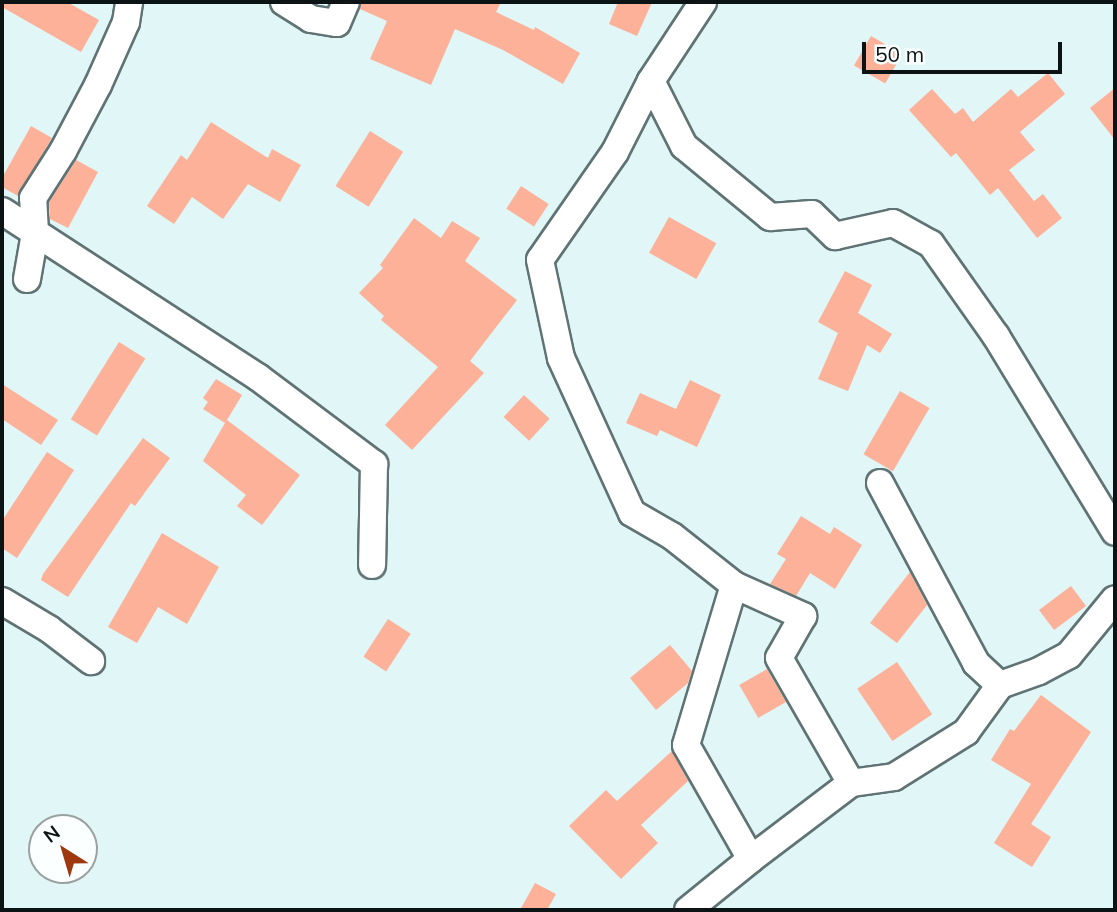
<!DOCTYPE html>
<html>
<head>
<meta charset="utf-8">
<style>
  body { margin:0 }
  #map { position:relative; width:1117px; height:912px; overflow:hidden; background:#e0f6f7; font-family:Mulish,sans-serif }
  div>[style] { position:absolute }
  .building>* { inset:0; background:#fcb198; transform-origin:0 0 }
  .roads { filter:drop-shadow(2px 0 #607374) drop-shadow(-2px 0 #607374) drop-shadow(0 2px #607374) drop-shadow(0 -2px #607374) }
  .street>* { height:26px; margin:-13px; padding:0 13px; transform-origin:13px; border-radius:13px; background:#fff }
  span { translate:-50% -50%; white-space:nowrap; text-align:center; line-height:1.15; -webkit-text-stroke:5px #fbffff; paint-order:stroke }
  .frame { position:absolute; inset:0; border:4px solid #0c1314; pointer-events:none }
  .north { position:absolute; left:28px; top:814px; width:70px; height:70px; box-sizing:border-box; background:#fbffff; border:2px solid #9ba1a1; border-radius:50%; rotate:323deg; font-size:19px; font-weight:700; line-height:28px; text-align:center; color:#0c1314 }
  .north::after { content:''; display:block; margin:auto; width:24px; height:32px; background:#9e390f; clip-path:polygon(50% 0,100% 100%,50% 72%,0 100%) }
  .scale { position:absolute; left:862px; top:42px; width:200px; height:32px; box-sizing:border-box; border:4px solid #0c1314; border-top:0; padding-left:9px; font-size:21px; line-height:24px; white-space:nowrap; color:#0c1314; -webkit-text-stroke:5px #fbffff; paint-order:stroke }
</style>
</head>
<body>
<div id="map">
  <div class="building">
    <i style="clip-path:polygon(2px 2px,67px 2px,99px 20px,81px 52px,2px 7px)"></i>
    <i style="clip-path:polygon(361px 2px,501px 2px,496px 12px,534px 30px,535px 27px,580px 53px,563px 84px,503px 50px,455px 29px,431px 85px,370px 59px,387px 21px,360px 9px)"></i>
    <i style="clip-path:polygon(618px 2px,652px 2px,637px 36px,609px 24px)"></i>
    <i style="left:871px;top:36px;width:36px;height:34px;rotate:30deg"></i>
    <i style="clip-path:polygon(1048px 73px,1065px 94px,1020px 132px,1035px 150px,1009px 170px,1034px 201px,1043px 194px,1062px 218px,1037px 238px,998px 188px,990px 195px,956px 153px,951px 157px,909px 110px,932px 89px,955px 114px,963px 108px,973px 122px,1011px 89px,1018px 97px)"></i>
    <i style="clip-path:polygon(1115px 88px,1115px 140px,1090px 108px)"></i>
    <i style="clip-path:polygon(211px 122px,268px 158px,272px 149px,301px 165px,280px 202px,248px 184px,223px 219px,192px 197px,174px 224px,147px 206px,181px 155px,187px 160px)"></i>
    <i style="clip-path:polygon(31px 126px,52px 138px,18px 196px,2px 187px,2px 178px)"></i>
    <i style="left:370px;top:131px;width:39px;height:65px;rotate:32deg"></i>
    <i style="clip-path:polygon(76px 160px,98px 172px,68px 228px,50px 219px,49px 202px)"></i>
    <i style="left:521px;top:186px;width:33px;height:27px;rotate:33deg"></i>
    <i style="left:669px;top:217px;width:54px;height:41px;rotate:29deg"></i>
    <i style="clip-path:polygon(414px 218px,441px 238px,452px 221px,480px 238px,465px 261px,517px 300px,470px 361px,484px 373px,412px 450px,385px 425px,438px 367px,381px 320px,384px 316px,359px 293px,383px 268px,380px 265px)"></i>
    <i style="clip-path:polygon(845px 271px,872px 285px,858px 313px,892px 334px,880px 353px,867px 345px,848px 391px,818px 379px,838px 333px,818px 322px)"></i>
    <i style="left:119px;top:342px;width:31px;height:91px;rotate:32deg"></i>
    <i style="clip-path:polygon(216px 379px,242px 395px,227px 420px,300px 475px,262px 525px,237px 506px,246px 495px,203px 461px,225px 423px,203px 409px,208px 402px,203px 398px)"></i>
    <i style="clip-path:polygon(690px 380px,721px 395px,697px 447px,660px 430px,657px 436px,626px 423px,640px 393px,676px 409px)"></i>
    <i style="clip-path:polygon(2px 384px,58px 420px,41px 445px,2px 419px)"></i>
    <i style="left:900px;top:391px;width:34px;height:73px;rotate:30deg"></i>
    <i style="left:524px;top:395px;width:35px;height:30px;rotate:43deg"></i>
    <i style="clip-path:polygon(143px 438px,170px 458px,135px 506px,131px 503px,68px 597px,41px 580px,43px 574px)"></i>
    <i style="clip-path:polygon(47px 452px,74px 470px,17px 558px,2px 548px,2px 521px)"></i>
    <i style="clip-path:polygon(801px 516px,830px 534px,834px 527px,862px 545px,835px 589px,810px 573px,796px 596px,770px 584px,786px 559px,777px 554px)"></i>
    <i style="clip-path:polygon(162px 533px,219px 567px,187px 624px,158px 607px,137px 643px,108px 627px)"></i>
    <i style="clip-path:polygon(910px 572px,927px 605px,897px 643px,870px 623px)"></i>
    <i style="left:1071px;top:586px;width:25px;height:40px;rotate:53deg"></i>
    <i style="left:388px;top:619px;width:27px;height:45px;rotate:33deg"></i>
    <i style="clip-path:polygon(670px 645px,692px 671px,688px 683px,656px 710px,630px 678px)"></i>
    <i style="left:897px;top:662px;width:63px;height:48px;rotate:56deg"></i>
    <i style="left:767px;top:669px;width:38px;height:32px;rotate:60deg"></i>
    <i style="clip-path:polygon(1041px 695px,1091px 732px,1031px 824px,1051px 837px,1032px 867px,994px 843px,1031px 784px,991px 760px,1010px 729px,1014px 731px)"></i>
    <i style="clip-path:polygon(672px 751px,688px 781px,641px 825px,658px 843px,621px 879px,569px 826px,606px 790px,617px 801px)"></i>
    <i style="clip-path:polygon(535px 883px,556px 894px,547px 910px,520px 910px)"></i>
  </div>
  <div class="roads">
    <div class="street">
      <i style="left:284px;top:2px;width:32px;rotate:32deg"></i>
      <i style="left:311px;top:19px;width:26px;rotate:9deg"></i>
      <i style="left:337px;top:23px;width:23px;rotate:-67deg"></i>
      <i style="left:703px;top:2px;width:95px;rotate:123.4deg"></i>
      <i style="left:651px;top:81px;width:80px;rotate:116.9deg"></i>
      <i style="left:615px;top:152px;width:131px;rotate:124.8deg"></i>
      <i style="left:540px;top:260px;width:100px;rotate:77.9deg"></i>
      <i style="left:561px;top:358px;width:170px;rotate:65.4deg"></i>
      <i style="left:632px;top:513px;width:46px;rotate:29.9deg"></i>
      <i style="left:672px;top:536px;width:79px;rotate:38.3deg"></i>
      <i style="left:651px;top:81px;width:73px;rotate:63.1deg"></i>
      <i style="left:684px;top:146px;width:112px;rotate:39.5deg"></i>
      <i style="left:770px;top:217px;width:42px;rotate:-4.1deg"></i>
      <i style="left:812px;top:214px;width:32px;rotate:44deg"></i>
      <i style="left:835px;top:236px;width:59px;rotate:-12.6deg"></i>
      <i style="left:893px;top:223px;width:43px;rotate:28.9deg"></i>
      <i style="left:931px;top:244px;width:113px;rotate:54.8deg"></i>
      <i style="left:996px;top:336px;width:229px;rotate:58.7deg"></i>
      <i style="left:2px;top:211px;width:306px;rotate:33deg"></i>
      <i style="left:259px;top:378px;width:144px;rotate:36.8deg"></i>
      <i style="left:374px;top:464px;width:101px;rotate:91.1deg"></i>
      <i style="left:27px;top:279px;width:47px;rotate:-80.1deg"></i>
      <i style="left:35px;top:233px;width:35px;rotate:-93deg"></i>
      <i style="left:33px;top:198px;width:56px;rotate:-57.4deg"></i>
      <i style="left:63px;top:151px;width:75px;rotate:-62.1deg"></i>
      <i style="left:98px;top:85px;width:69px;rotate:-66deg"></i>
      <i style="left:126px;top:22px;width:20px;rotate:-81deg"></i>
      <i style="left:880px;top:483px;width:204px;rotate:61.9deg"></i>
      <i style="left:976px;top:663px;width:33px;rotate:43deg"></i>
      <i style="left:1000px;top:685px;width:41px;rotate:-19.7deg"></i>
      <i style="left:1039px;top:671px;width:34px;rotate:-28deg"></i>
      <i style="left:1069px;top:655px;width:72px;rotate:-50.6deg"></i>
      <i style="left:2px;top:601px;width:55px;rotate:30.8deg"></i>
      <i style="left:49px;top:629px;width:53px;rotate:37.3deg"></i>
      <i style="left:751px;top:859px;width:126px;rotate:-37.2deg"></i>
      <i style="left:688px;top:910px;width:81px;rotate:-39deg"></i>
      <i style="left:751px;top:859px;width:131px;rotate:-119.7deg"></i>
      <i style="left:686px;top:745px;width:167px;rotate:-73.3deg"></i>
      <i style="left:734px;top:585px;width:76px;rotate:24.2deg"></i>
      <i style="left:803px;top:616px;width:48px;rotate:119.7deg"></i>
      <i style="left:779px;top:658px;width:144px;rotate:60.1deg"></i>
      <i style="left:851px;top:783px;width:43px;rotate:-7.9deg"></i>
      <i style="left:894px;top:777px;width:85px;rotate:-32deg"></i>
      <i style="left:966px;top:732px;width:58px;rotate:-54.1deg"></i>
    </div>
  </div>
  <div class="frame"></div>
  <div class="north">N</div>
  <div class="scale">50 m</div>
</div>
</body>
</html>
